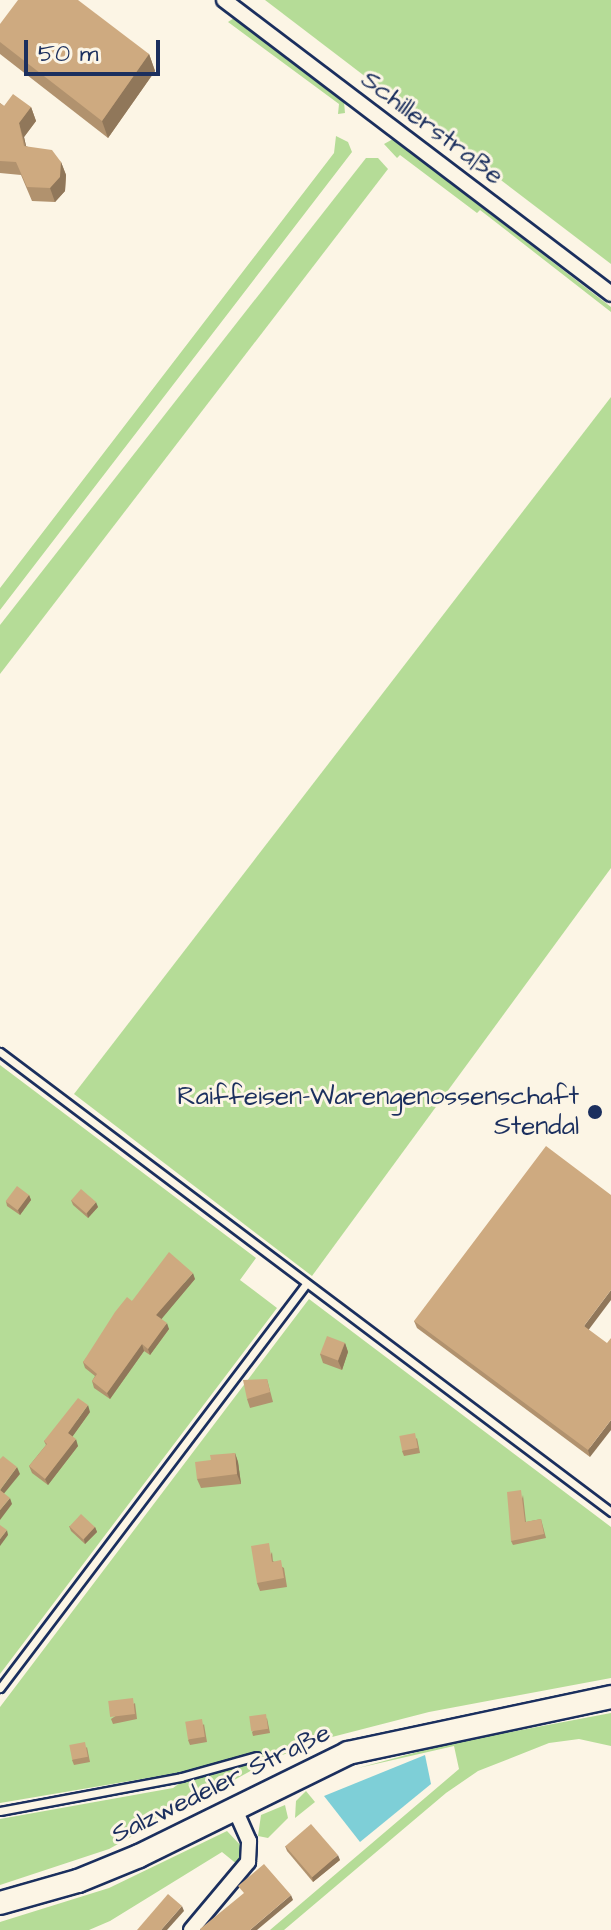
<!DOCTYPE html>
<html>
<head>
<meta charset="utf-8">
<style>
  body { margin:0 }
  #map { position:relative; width:611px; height:1930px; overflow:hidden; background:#fcf5e5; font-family:"Architects Daughter",sans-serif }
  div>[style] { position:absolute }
  .green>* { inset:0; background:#b5dc97 }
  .water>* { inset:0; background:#7ecfd7 }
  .roads { filter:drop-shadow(2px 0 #1b2f5e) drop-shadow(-2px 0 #1b2f5e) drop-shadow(0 2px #1b2f5e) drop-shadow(0 -2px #1b2f5e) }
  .service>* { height:7px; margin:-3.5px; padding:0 3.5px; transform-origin:3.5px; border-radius:3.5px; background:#fcf5e5 }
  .minor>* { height:14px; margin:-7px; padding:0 7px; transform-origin:7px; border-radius:7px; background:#fcf5e5 }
  .secondary>* { height:22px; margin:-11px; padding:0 11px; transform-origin:11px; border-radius:11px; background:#fcf5e5 }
  .wall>* { inset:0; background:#b1926e }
  .shaded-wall>* { inset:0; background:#90775a }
  .building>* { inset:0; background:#ceaa80; transform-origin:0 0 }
  .dots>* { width:22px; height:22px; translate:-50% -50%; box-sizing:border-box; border:4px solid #fcf5e5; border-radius:50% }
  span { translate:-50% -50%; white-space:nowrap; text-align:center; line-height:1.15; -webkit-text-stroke:6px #fcf5e5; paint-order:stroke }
  .street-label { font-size:26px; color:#1b2f5e }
  .poi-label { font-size:26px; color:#1b2f5e }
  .right { translate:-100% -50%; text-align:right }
  .scale { position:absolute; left:24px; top:40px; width:136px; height:36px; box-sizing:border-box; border:4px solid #1b2f5e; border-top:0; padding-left:10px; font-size:24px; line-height:28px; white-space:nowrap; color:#1b2f5e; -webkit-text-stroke:6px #fcf5e5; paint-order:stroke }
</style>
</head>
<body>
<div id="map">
  <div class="green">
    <i style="clip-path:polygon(265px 0,611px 0,611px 264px)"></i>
    <i style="clip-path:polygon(234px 18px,344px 102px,345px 113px,338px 114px,339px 104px,228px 22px)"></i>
    <i style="clip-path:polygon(336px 136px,348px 142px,352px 152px,0 610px,0 588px,334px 153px)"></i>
    <i style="clip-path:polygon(393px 139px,611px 307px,611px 312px,480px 210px,477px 213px,400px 155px,397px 158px,384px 144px)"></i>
    <i style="clip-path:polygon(366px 158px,378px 158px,388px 169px,0 674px,0 625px)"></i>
    <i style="clip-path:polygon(611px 397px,611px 868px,312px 1276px,74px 1094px)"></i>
    <i style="clip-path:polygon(0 1065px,256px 1258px,240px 1280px,277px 1308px,0 1674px)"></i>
    <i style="clip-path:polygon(309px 1299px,611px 1527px,611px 1678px,429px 1712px,332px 1737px,274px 1758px,109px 1849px,0 1885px,0 1819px,173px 1788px,187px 1778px,242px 1762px,0 1803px,0 1707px)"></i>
    <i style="clip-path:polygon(611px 1713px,611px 1746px,579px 1739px,549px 1743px,478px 1771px,446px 1793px,284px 1930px,270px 1930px,459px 1769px,454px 1746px,358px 1768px,447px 1744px)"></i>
    <i style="clip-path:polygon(306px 1791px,315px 1802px,295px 1818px,296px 1801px)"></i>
    <i style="clip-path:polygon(285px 1805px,288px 1818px,268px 1838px,258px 1836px,261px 1815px)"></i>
    <i style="clip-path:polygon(227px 1831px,244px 1849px,238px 1865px,222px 1852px,110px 1921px,89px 1930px,0 1930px,0 1922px,109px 1888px)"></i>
  </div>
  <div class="water">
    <i style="clip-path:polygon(425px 1755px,431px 1784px,360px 1842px,324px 1796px)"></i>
  </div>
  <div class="roads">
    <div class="service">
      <i style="left:0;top:1052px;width:765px;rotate:36.97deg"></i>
      <i style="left:0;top:1688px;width:507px;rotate:-52.86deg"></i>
      <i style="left:0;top:1811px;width:184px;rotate:-10.6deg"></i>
      <i style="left:181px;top:1777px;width:78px;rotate:-15.6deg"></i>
    </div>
    <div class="minor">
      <i style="left:224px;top:0;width:486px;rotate:37.2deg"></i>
      <i style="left:191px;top:1930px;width:89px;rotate:-50deg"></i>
      <i style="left:248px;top:1862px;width:21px;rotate:-87deg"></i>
      <i style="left:249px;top:1841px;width:37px;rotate:-114deg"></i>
    </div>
    <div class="secondary">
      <i style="left:0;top:1903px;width:81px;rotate:-15.8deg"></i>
      <i style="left:78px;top:1881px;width:66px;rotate:-22.3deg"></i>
      <i style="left:139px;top:1856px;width:233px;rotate:-26.2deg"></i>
      <i style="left:348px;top:1753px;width:269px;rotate:-12deg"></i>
    </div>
  </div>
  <div class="wall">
    <i style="clip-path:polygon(0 24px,149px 54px,155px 71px,108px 138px,0 54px)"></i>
    <i style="clip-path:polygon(0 103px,4px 106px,31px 107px,36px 121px,24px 137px,26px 146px,61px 162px,66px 175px,65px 191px,55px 202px,32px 201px,21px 175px,0 173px)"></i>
    <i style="clip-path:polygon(29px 1195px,31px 1200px,20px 1215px,7px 1206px,6px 1201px)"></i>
    <i style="clip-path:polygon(71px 1200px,98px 1207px,88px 1218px,73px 1205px)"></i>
    <i style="clip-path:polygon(195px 1279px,161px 1319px,169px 1329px,150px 1355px,144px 1351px,110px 1399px,94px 1388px,92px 1381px,95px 1376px,85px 1368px,83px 1362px,132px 1301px)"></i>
    <i style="clip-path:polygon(414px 1321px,589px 1329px,590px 1457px,417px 1328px)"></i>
    <i style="clip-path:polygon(345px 1343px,348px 1352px,342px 1370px,323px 1363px,320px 1354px)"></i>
    <i style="clip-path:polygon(267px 1379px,273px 1402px,250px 1408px,247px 1399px)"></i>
    <i style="clip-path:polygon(90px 1412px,72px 1437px,78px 1446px,48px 1485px,32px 1473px,29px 1466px,46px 1445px,44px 1441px)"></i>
    <i style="clip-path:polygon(417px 1438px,420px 1453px,404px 1456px,402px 1451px)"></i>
    <i style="clip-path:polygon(235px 1453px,238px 1462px,241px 1484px,201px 1488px,197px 1479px,211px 1460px)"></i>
    <i style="clip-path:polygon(523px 1495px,526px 1522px,541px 1519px,546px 1538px,513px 1545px,511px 1541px)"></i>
    <i style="clip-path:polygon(69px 1526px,95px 1527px,97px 1532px,85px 1544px,71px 1531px)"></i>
    <i style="clip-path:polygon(272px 1552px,273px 1561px,284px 1568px,287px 1587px,260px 1591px,257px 1583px)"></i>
    <i style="clip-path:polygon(135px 1703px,137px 1719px,113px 1724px,111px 1719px)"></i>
    <i style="clip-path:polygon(267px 1718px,270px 1733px,253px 1736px,252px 1732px)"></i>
    <i style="clip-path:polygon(204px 1724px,207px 1742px,190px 1745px,188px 1740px)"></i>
    <i style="clip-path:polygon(87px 1747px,90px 1762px,74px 1765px,72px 1760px)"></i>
    <i style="clip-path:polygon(285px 1846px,340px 1860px,313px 1882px,287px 1851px)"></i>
  </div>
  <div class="shaded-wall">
    <i style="clip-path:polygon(149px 54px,155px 71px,108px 138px,102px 121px)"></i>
    <i style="clip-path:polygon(31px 107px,36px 121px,24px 137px,29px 159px,19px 123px)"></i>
    <i style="clip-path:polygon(61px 162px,66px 175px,65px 191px,55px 202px,50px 188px)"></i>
    <i style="clip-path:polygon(29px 1195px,31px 1200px,20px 1215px,18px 1210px)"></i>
    <i style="clip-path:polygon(96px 1202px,98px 1207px,88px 1218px,87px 1213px)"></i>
    <i style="clip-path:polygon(193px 1273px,195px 1279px,159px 1322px,156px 1315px)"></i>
    <i style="clip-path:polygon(611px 1290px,611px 1300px,587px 1332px,584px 1326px)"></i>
    <i style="clip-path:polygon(167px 1323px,169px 1329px,150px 1355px,148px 1349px)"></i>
    <i style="clip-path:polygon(345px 1343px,348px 1352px,342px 1370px,338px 1361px)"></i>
    <i style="clip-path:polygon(142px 1344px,144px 1351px,110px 1399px,107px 1393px)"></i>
    <i style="clip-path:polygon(88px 1405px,90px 1412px,70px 1440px,68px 1433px)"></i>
    <i style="clip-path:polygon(611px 1420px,611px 1430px,590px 1457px,588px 1450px)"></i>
    <i style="clip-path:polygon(76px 1439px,78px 1446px,48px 1485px,45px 1479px)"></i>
    <i style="clip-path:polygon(235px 1453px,238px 1462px,241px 1484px,237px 1474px)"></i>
    <i style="clip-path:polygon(17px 1467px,20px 1474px,2px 1496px,0 1490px)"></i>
    <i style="clip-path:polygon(10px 1498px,12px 1504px,0 1520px,0 1510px)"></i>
    <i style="clip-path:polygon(95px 1527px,97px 1532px,85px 1544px,84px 1539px)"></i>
    <i style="clip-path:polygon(7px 1530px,8px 1535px,0 1546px,0 1539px)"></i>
    <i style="clip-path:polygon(338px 1855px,340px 1860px,313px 1882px,312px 1877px)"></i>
    <i style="clip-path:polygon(291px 1895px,293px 1900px,257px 1930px,250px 1930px)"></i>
    <i style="clip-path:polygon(182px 1906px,184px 1911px,167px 1930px,161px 1930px)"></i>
  </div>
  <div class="building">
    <i style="clip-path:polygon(18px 0,78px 0,149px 54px,102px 121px,0 42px,0 24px)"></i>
    <i style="clip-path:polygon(13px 94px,31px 107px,19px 123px,24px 146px,52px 150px,61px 162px,60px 177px,50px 188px,27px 187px,16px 162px,0 161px,0 103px,4px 106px)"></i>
    <i style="clip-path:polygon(546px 1146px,611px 1195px,611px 1290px,584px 1326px,607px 1343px,611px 1338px,611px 1420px,588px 1450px,414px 1321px)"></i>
    <i style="left:17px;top:1186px;width:15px;height:19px;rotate:37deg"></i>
    <i style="left:81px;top:1189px;width:20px;height:15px;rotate:41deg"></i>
    <i style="clip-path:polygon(169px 1252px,193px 1273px,156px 1315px,167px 1323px,148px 1349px,142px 1344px,107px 1393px,92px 1381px,97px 1374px,83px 1362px,115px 1312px,127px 1297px,132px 1301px)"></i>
    <i style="left:327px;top:1336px;width:19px;height:19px;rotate:21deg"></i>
    <i style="clip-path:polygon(267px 1379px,270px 1392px,247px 1399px,243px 1380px)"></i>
    <i style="clip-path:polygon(78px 1398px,88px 1405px,68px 1433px,76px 1439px,45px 1479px,29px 1466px,47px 1444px,44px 1441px)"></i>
    <i style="left:415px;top:1433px;width:15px;height:16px;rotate:79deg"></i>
    <i style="clip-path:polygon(235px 1453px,237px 1474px,197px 1479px,195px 1462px,211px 1460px,210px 1455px)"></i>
    <i style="clip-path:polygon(3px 1456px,17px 1467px,0 1490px,0 1459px)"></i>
    <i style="clip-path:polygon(0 1490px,10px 1498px,0 1510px)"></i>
    <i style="clip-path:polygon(521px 1490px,525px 1522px,541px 1519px,544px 1534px,511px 1541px,507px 1492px)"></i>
    <i style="left:81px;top:1514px;width:19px;height:17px;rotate:43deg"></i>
    <i style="clip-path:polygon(0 1525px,7px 1530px,0 1539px)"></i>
    <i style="clip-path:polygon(269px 1543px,272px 1562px,281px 1560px,284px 1578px,257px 1583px,251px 1546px)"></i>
    <i style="left:133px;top:1698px;width:16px;height:25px;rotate:83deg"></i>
    <i style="left:266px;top:1714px;width:15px;height:17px;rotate:82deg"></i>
    <i style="left:202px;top:1719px;width:18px;height:17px;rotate:81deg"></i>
    <i style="left:85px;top:1742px;width:15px;height:16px;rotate:79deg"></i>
    <i style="left:311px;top:1824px;width:41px;height:34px;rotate:49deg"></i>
    <i style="clip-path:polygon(264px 1864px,291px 1895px,250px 1930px,201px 1930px,200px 1929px,244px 1893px,238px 1886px)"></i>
    <i style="clip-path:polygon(168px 1894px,182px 1906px,161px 1930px,137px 1930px)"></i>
  </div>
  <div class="dots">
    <i style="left:595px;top:1112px;background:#1b2f5e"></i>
  </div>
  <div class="street-label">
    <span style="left:432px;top:128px;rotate:37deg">Schillerstraße</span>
    <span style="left:221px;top:1784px;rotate:-26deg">Salzwedeler Straße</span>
  </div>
  <div class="poi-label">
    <span class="right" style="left:579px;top:1112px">Raiffeisen-Warengenossenschaft<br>Stendal</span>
  </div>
  <div class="scale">50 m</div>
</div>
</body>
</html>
